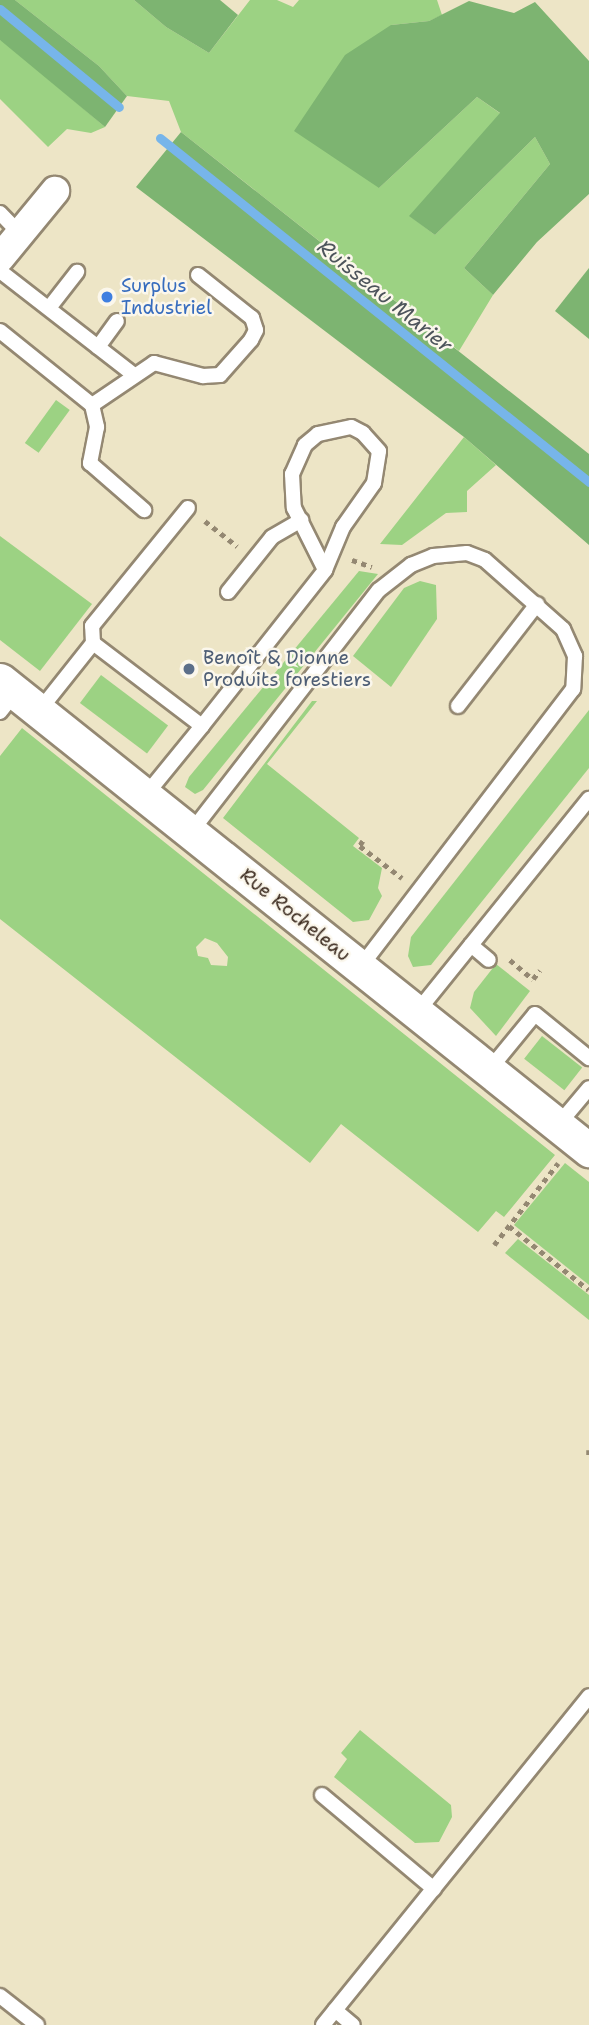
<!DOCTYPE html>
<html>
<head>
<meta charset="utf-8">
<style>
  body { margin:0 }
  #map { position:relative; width:589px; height:2025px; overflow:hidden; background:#ede5c6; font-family:"Shantell Sans",sans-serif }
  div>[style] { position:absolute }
  .green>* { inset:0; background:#9cd283; transform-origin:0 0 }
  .forest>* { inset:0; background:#7db471 }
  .stream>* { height:9px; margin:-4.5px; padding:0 4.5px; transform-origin:4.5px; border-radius:4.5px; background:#77b5ea }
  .path>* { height:4.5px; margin-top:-2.25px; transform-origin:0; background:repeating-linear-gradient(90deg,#948872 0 5px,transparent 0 10px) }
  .roads { filter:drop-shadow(2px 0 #948872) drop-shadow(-2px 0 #948872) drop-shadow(0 2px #948872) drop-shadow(0 -2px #948872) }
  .service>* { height:14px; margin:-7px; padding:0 7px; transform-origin:7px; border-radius:7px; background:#fff }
  .minor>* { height:28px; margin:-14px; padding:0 14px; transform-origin:14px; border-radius:14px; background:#fff }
  .tertiary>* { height:33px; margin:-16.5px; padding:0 16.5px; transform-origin:16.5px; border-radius:16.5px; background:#fff }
  .dots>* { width:19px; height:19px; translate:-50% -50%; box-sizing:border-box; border:4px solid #fbf7ec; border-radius:50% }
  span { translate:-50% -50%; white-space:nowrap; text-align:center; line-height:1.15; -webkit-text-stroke:5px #fbf7ec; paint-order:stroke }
  .shop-label { font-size:19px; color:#366cbe }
  .left { translate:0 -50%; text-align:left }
  .service-label { font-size:19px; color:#4e5e75 }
  .street-label { font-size:19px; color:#3b2a1e }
  .water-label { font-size:21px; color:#4d545b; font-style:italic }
</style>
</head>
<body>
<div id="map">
  <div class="green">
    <i style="clip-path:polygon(15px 0,134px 0,166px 27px,209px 53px,250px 0,277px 0,293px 7px,299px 0,437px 0,442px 15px,429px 21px,391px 25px,379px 188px,477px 97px,501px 114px,410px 216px,435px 235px,535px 137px,550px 164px,464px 268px,493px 295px,459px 351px,181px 132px,169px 101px,127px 96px,99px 66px)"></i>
    <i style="clip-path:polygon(0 40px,4px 41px,105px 127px,91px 133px,67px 129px,48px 147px,0 99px)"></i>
    <i style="left:56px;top:400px;width:17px;height:53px;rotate:36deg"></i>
    <i style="clip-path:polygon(464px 437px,496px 465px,467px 491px,467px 512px,446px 513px,402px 545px,380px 544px)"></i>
    <i style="clip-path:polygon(0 536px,92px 604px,40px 671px,0 640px)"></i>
    <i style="clip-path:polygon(359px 571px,378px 574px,203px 790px,195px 794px,185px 787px,189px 777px)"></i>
    <i style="clip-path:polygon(420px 581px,436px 585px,437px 619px,391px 687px,353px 656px,404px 588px)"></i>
    <i style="left:101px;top:675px;width:84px;height:35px;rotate:37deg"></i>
    <i style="clip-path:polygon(312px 701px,317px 701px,267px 764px,359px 838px,353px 846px,382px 868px,378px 888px,382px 896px,369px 920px,353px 922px,223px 818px)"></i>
    <i style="clip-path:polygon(589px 710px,589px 768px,431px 965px,413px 967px,408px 956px,411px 937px)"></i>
    <i style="clip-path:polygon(evenodd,22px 728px,555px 1155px,504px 1217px,496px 1211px,478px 1232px,341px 1124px,310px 1163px,0 919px,0 756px,22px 728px,205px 938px,217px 943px,228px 957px,227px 966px,211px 965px,208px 958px,198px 956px,196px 947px,205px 938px)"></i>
    <i style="clip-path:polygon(496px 964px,530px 991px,496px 1036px,470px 1008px,474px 992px)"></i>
    <i style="left:542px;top:1036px;width:51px;height:29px;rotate:38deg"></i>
    <i style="clip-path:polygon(565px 1163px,589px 1182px,589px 1285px,514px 1225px)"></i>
    <i style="clip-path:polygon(518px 1239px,589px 1295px,589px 1320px,505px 1253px)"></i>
    <i style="clip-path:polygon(360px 1730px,451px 1805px,452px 1817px,439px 1842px,415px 1843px,334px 1777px,347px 1759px,341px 1753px)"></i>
  </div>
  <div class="forest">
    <i style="clip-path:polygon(0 0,15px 0,99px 66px,127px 96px,105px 127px,0 40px)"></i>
    <i style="clip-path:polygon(134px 0,220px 0,238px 15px,209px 53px,166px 27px)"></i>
    <i style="clip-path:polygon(469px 1px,514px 13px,535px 2px,589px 61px,589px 194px,537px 242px,493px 295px,464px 268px,550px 164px,535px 137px,435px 235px,409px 216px,500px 113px,477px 97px,379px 188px,294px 131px,345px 55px,391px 25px,429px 21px)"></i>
    <i style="clip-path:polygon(181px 132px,589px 454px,589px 545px,464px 437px,136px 187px)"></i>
    <i style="clip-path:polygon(589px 268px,589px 339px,555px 311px)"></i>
  </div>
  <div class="stream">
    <i style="left:0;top:9px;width:154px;rotate:39.5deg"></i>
    <i style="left:160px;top:138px;width:550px;rotate:38.72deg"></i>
  </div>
  <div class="path">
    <i style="left:205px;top:521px;width:41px;rotate:38deg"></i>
    <i style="left:352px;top:560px;width:21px;rotate:19deg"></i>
    <i style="left:363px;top:841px;width:6px;rotate:121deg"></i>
    <i style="left:360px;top:846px;width:53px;rotate:37.3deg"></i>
    <i style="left:510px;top:960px;width:30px;rotate:40deg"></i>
    <i style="left:533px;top:979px;width:11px;rotate:-52deg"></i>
    <i style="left:509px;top:1226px;width:102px;rotate:38.7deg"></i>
    <i style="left:494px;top:1245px;width:104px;rotate:-52deg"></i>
    <i style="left:589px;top:1450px;width:7px;rotate:90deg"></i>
  </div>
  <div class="roads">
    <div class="service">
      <i style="left:0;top:213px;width:29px;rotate:46deg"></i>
      <i style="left:0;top:271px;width:170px;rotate:37.8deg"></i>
      <i style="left:49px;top:308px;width:46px;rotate:-52.1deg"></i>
      <i style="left:0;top:331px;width:118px;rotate:38.8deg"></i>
      <i style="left:92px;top:405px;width:23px;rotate:77deg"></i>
      <i style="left:97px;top:427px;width:37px;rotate:101deg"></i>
      <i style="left:90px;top:463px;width:72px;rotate:41deg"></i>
      <i style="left:98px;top:347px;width:32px;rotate:-54deg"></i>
      <i style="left:92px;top:405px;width:75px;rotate:-34.1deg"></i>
      <i style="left:154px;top:363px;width:51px;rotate:14.9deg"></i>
      <i style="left:203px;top:376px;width:17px;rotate:-3deg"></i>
      <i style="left:220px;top:375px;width:47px;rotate:-48.5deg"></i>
      <i style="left:251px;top:340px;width:11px;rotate:-63deg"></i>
      <i style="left:256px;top:330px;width:13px;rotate:-108deg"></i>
      <i style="left:252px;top:318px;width:69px;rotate:-141.5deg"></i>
      <i style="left:228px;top:592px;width:70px;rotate:-51.3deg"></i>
      <i style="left:272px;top:537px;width:34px;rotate:-30deg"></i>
      <i style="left:93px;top:643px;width:17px;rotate:-93deg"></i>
      <i style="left:92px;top:626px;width:152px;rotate:-50.9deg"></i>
      <i style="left:458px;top:706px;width:129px;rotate:-52.2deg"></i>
      <i style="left:39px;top:711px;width:87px;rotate:-51.5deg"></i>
      <i style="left:93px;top:643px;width:137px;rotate:37.3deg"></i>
      <i style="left:202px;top:726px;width:90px;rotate:129.2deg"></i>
      <i style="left:0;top:712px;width:24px;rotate:-52deg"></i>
      <i style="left:202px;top:726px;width:199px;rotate:-51.7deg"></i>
      <i style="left:325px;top:570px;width:47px;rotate:-67.3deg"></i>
      <i style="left:343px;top:527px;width:54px;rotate:-54.8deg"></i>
      <i style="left:374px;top:483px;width:32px;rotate:-81deg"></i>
      <i style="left:379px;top:451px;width:24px;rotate:-132deg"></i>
      <i style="left:363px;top:433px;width:13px;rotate:-153deg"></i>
      <i style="left:351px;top:427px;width:34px;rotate:168deg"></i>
      <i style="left:318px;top:434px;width:17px;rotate:140deg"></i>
      <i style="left:305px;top:445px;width:32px;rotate:114deg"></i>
      <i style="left:292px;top:474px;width:34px;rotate:87deg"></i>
      <i style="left:294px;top:508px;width:69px;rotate:63.4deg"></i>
      <i style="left:191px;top:832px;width:306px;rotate:-52.2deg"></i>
      <i style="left:379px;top:590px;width:41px;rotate:-38deg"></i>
      <i style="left:411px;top:565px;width:24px;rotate:-22deg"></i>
      <i style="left:433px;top:556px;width:34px;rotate:-5deg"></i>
      <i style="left:467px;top:553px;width:19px;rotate:21deg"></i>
      <i style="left:485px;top:560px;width:104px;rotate:41.5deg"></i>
      <i style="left:563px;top:629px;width:30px;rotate:66deg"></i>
      <i style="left:575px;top:656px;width:33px;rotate:93deg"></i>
      <i style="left:573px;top:689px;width:351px;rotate:127.4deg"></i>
      <i style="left:471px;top:945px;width:23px;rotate:40deg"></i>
      <i style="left:417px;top:1012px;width:274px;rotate:-51.1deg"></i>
      <i style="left:489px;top:1070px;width:72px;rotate:-50.6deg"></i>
      <i style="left:535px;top:1014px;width:70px;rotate:39.2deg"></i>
      <i style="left:558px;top:1125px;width:48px;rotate:-50deg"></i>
      <i style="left:322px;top:1795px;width:146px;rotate:40deg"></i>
      <i style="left:0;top:1996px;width:47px;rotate:38.1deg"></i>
      <i style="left:335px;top:2010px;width:23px;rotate:40deg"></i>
      <i style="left:323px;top:2025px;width:423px;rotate:-51deg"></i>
    </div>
    <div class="minor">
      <i style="left:0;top:258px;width:87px;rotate:-50.6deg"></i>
    </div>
    <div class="tertiary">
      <i style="left:0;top:680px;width:754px;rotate:38.59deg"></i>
    </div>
  </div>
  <div class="dots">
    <i style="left:107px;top:297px;background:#3f7fe0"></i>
    <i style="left:189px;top:669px;background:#5c6f8a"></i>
  </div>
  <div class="shop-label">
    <span class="left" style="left:121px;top:297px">Surplus<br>Industriel</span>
  </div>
  <div class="service-label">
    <span class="left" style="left:203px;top:669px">Benoît &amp; Dionne<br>Produits forestiers</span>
  </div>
  <div class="street-label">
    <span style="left:295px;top:915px;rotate:39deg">Rue Rocheleau</span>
  </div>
  <div class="water-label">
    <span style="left:385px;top:296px;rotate:39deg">Ruisseau Marier</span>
  </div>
</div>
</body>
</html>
